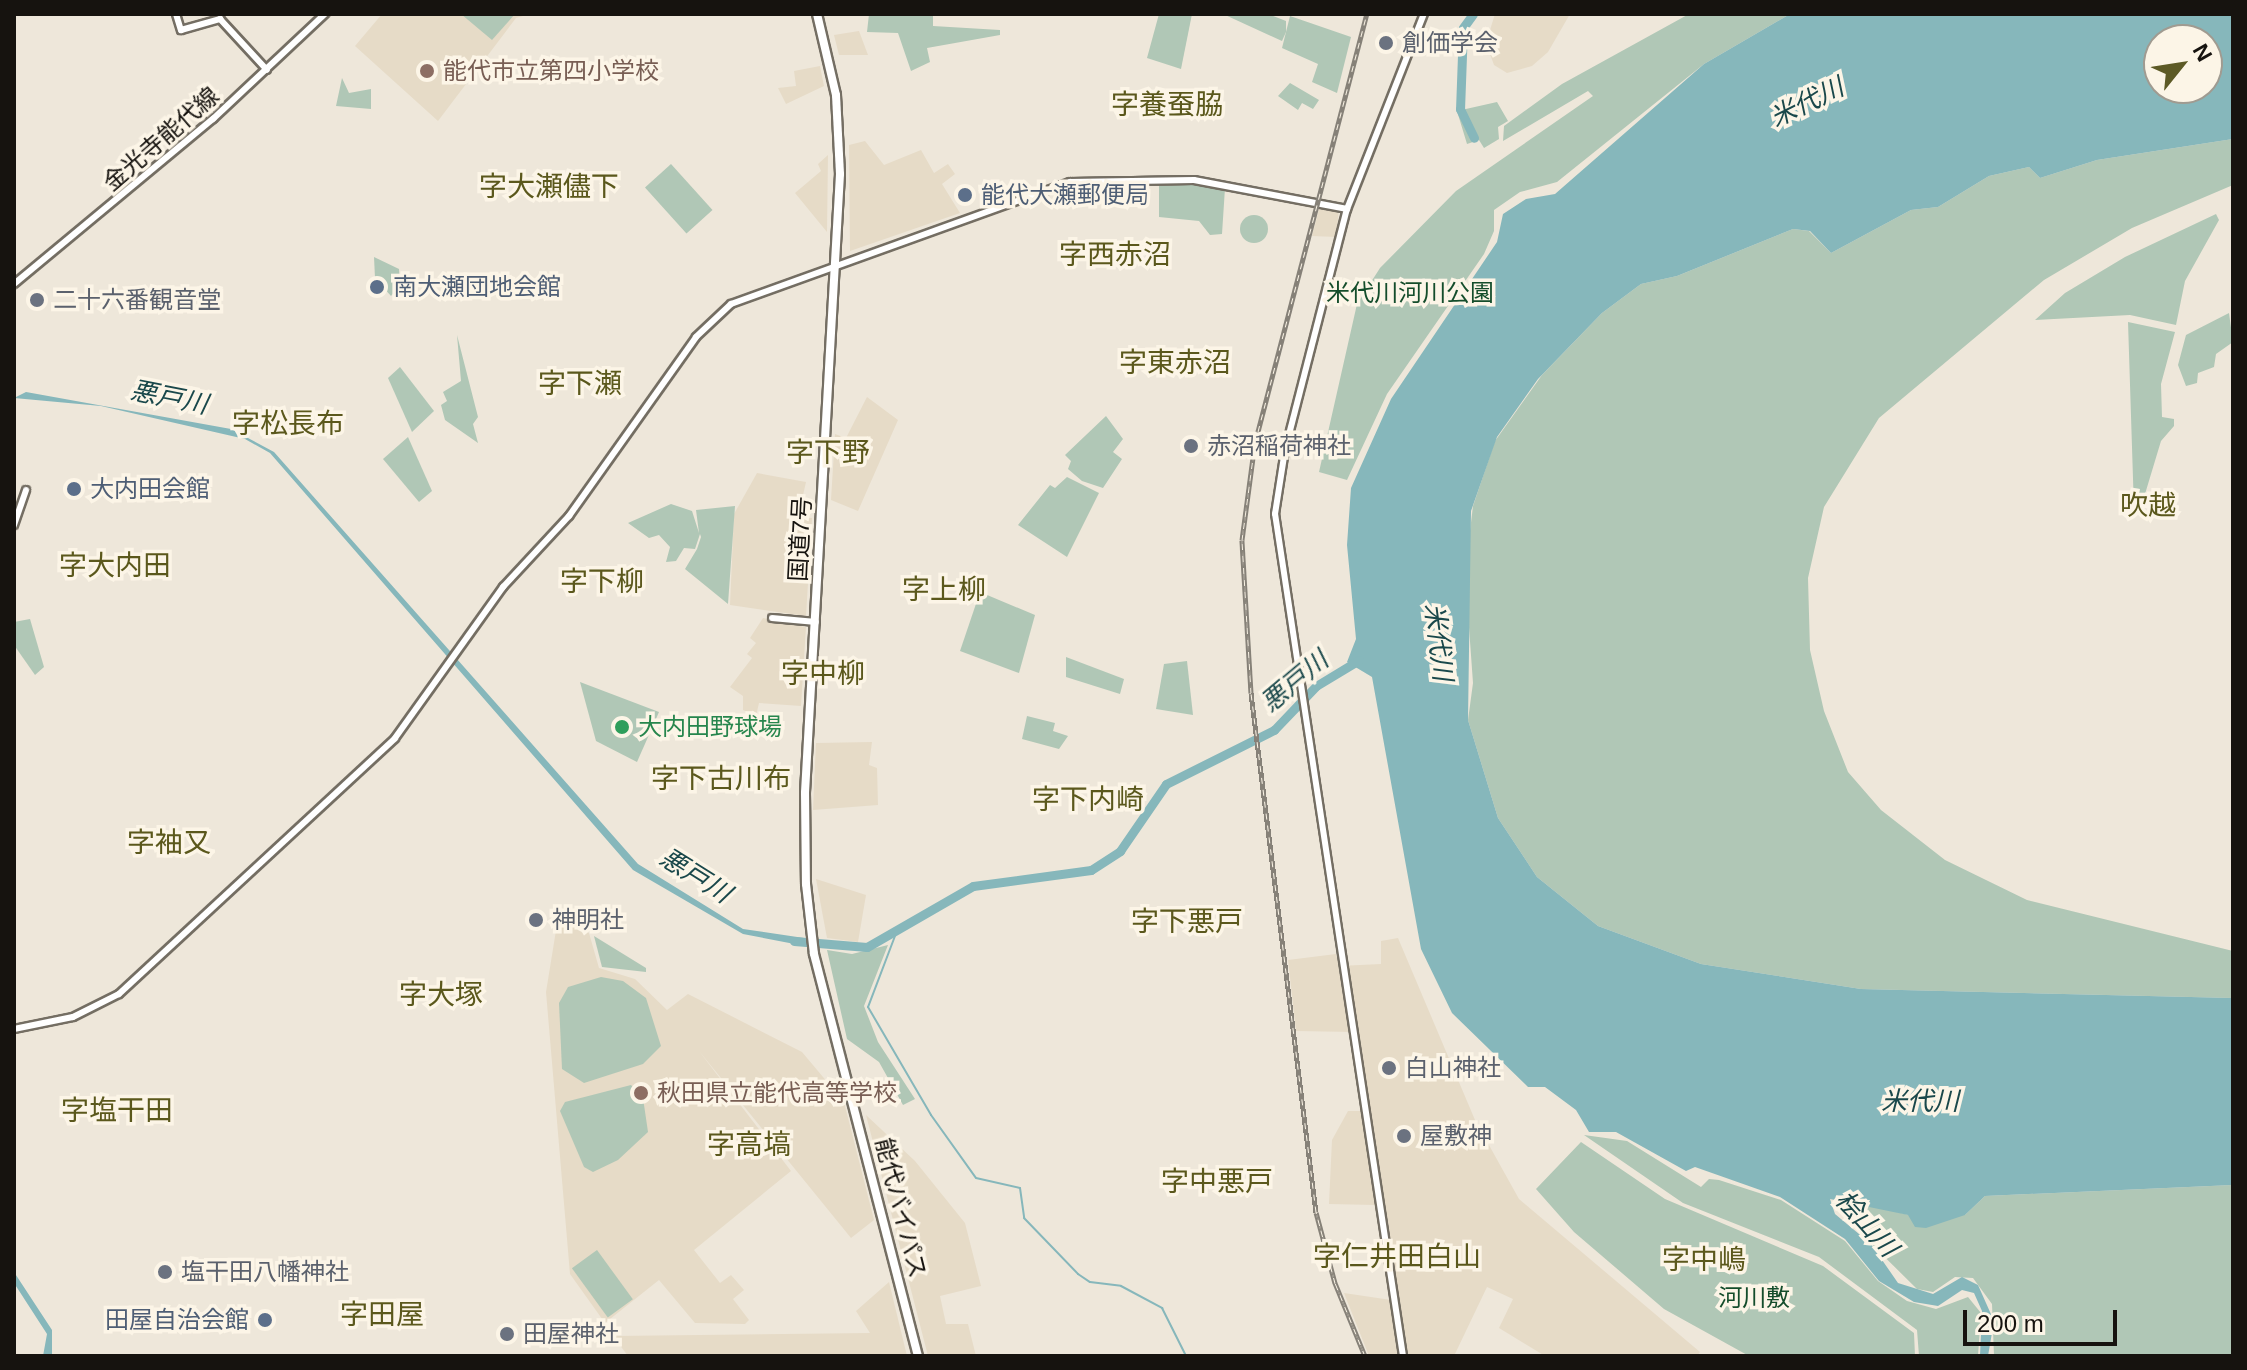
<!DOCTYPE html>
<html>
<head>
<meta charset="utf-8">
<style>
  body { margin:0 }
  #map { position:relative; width:2247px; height:1370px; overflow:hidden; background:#eee7da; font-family:Helvetica,"Noto Sans JP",sans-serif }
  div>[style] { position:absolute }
  .built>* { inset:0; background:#e6dbc7 }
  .green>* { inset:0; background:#b0c7b6; transform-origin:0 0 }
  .round { border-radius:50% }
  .water>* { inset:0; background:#86b7bb }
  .stream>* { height:2px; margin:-1px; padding:0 1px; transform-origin:1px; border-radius:1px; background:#86b7bb }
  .river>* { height:9px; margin:-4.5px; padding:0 4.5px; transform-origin:4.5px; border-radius:4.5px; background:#86b7bb }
  .roads { filter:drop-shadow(2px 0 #746e63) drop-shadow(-2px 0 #746e63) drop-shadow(0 2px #746e63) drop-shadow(0 -2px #746e63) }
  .secondary>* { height:6px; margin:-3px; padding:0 3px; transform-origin:3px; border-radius:3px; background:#fff }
  .highway>* { height:8px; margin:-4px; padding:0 4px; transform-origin:4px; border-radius:4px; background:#fff }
  .rail>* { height:5px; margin-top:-2.5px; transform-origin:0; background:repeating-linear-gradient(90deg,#fcf5e7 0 6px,#868178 0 12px); box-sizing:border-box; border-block:2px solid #868178 }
  .dots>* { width:22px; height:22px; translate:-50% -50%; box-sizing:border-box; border:4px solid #fcf5e7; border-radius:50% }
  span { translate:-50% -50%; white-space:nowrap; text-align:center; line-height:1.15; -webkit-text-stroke:7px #fcf5e7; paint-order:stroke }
  .worship-label { font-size:24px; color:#5b616d }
  .left { translate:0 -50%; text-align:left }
  .education-label { font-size:24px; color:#785e54 }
  .street-label { font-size:24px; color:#16130f }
  .service-label { font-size:24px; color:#4e5e75 }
  .right { translate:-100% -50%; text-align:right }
  .park-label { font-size:24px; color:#144d2b }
  .leisure-label { font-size:24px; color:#27864d }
  .water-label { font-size:26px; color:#1a484b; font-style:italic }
  .quarter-label { font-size:28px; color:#5b581c }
  .frame { position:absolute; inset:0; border:16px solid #16130f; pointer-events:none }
  .north { position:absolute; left:2143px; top:24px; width:80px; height:80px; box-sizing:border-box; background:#fcf5e7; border:2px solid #a09b91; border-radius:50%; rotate:60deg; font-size:22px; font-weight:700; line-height:32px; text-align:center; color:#16130f }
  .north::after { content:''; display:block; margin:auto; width:28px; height:36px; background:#5d5a26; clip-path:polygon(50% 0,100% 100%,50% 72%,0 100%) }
  .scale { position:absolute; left:1963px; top:1310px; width:154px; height:36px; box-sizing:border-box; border:4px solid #16130f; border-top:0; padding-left:10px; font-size:24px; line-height:28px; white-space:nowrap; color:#16130f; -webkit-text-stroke:6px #fcf5e7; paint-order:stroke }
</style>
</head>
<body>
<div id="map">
  <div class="built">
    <i style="clip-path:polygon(382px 14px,530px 14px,516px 18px,438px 121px,355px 46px)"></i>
    <i style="clip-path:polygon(1495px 14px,1570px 14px,1548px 52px,1532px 66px,1507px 73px,1494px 65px,1486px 43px)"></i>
    <i style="clip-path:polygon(859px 31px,868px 55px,839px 55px,834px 35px)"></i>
    <i style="clip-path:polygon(820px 66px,824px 86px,786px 104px,778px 88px,796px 86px,794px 71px)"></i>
    <i style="clip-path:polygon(865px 141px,884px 165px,921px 150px,934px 173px,948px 164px,955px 174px,942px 184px,960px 213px,850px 251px,849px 145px)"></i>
    <i style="clip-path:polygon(828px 155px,827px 232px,795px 193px,821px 171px,818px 164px)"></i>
    <i style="clip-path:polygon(1320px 205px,1339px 209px,1336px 237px,1312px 236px)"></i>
    <i style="clip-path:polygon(867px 397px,898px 420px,858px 511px,831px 500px,835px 434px,846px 438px)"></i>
    <i style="clip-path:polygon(757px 473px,806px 482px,798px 517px,812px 518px,806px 616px,730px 605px,734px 514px)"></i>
    <i style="clip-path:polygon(763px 618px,806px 627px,801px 706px,759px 703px,756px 716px,743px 710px,743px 696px,730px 687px,752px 658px,747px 654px,756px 643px,750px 638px)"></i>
    <i style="clip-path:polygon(872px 742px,869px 765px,877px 768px,878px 805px,813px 810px,816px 743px)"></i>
    <i style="clip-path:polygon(816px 879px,866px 895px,858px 942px,827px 938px)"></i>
    <i style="clip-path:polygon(559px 912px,589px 933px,599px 968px,635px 979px,667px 1010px,688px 994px,802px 1052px,844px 1102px,874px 1220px,851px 1238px,699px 1051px,791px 1171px,694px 1250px,720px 1283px,731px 1275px,744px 1290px,733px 1299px,749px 1320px,745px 1324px,695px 1323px,659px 1280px,605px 1323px,570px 1274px,546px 992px)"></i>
    <i style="clip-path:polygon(1398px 938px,1475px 1120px,1519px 1199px,1700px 1352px,1697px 1356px,1545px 1356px,1499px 1328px,1513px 1299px,1487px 1287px,1454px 1356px,1369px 1356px,1344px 1293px,1391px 1300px,1375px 1205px,1329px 1204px,1332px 1140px,1348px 1111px,1366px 1111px,1354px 1032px,1296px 1031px,1288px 960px,1336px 954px,1339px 966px,1381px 964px,1381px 941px)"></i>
    <i style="clip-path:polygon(866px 1115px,915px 1161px,965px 1223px,981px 1286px,940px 1296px,946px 1324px,968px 1324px,976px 1356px,928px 1356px)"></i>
    <i style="clip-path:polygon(889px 1282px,907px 1356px,628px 1356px,613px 1336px,870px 1333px,856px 1311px)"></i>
  </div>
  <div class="green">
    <i style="clip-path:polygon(461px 14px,515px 14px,492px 40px)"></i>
    <i style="clip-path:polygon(869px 14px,933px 14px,933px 26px,1000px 30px,1000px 35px,927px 48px,930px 62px,911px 71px,898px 33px,867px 32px)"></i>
    <i style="clip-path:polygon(1159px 14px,1192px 14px,1181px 69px,1147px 58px)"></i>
    <i style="clip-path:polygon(1223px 14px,1268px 14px,1286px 21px,1286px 32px,1282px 41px)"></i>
    <i style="clip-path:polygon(1689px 14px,1790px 14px,1704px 64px,1557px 182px,1520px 192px,1494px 210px,1494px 231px,1484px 254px,1387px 394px,1347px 480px,1319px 472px,1357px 304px,1380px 268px,1456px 191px,1593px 96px,1588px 91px,1503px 141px,1504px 126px,1562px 84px)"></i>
    <i style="clip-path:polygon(1290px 16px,1351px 37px,1337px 93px,1312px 82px,1318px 64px,1282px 48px)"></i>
    <i style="clip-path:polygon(342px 78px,349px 93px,371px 89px,371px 109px,336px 106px)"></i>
    <i style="clip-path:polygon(1290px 83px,1319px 100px,1313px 109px,1302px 103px,1298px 110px,1278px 96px)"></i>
    <i style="clip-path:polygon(1497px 102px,1508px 121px,1498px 127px,1499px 139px,1484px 148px,1479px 140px,1467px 144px,1457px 111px)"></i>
    <i style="clip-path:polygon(2233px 139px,2233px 185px,2132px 228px,2044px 280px,1879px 418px,1824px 507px,1808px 578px,1810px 650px,1824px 711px,1848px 772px,1881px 810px,1945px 860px,2027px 900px,2233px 951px,2233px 998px,1861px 989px,1701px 964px,1598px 926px,1537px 877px,1498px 818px,1468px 720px,1473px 683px,1465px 572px,1473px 506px,1495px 441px,1542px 375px,1602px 313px,1641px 284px,1677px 276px,1793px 229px,1809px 231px,1831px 253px,1911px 210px,1938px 207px,1989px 176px,2029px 167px,2040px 178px,2097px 160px)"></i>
    <i style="left:671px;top:164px;width:62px;height:35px;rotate:48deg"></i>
    <i style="clip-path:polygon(1159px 180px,1225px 188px,1222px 234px,1210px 235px,1199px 221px,1159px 217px)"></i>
    <i style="clip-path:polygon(2216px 214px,2219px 220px,2185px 281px,2176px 325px,2130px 315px,2035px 320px,2065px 293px,2125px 257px)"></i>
    <i class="round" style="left:1240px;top:215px;width:28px;height:28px"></i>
    <i style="clip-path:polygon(374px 257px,399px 269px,400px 285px,391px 296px,375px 278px)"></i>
    <i style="clip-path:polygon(2229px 313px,2233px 342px,2216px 354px,2214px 367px,2198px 373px,2197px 383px,2186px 386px,2178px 365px,2186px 335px)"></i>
    <i style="clip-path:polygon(2128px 322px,2175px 332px,2161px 384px,2162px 417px,2174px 419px,2174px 426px,2161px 441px,2142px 504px,2134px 510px)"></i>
    <i style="clip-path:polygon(457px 335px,478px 417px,473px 424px,478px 443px,445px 420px,441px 405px,447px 401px,443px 392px,461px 381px)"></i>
    <i style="clip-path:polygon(400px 367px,434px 411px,412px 432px,388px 378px)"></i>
    <i style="clip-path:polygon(1106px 416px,1123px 439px,1113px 452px,1122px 459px,1103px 488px,1082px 481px,1068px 469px,1071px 461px,1065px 455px)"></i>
    <i style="clip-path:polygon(408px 437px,432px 491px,419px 502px,383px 459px)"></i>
    <i style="clip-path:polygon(1067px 477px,1099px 493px,1067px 557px,1018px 525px,1050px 485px,1055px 488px)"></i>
    <i style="clip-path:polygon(671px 504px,692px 511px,699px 533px,696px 510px,735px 506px,728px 604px,685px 569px,697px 549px,701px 537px,700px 534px,695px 549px,684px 548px,676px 561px,666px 562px,670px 547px,659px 535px,649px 538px,628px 523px)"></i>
    <i style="clip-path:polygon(980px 592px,1035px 615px,1019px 673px,960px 651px)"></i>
    <i style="clip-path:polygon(30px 619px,44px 667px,35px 675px,14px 645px,14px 622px)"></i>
    <i style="clip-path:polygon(1066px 657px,1124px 679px,1120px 694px,1066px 677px)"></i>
    <i style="clip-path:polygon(1187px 661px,1193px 715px,1156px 709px,1164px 664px)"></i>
    <i style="clip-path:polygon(580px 682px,659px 712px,637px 762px,596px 741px)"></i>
    <i style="clip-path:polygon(1027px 716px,1055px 723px,1053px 731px,1068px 736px,1059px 749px,1022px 739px)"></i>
    <i style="clip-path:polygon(594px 936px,646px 968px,646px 972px,602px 967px)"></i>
    <i style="clip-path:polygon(888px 945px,864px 1006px,878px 1042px,915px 1099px,903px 1105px,879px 1062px,847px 1039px,827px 950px,852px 954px)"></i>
    <i style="clip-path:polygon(601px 977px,623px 981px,646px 998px,661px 1046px,643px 1064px,584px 1083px,562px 1069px,559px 1003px,568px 987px)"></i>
    <i style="clip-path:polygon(631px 1085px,643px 1098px,648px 1132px,618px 1160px,593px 1172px,584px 1167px,560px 1111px,565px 1102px)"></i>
    <i style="clip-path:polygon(1584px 1135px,1627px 1141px,1701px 1187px,1709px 1179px,1719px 1180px,1781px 1200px,1845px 1241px,1878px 1281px,1907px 1301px,1936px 1309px,1968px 1297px,1981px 1313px,1978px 1356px,1919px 1356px,1917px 1330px,1819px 1257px,1683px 1203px)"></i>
    <i style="clip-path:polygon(1581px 1142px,1665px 1199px,1823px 1266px,1914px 1333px,1915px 1356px,1749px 1356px,1664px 1309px,1574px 1232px,1536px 1189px)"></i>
    <i style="clip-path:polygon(2233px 1185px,2233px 1356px,1994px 1356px,1992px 1304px,1973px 1278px,1955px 1277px,1933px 1292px,1917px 1289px,1831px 1204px,1849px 1200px,1909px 1215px,1965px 1215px,1985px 1196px)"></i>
    <i style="left:597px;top:1250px;width:61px;height:31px;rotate:54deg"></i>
  </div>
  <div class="water">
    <i style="clip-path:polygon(evenodd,1790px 14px,2233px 14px,2233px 139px,2097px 160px,2040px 178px,2029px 167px,1989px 176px,1938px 207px,1911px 210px,1831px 253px,1810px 231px,1793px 229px,1677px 276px,1641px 284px,1602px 313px,1538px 379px,1497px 437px,1471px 511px,1468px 720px,1498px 818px,1537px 877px,1598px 926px,1701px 964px,1861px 989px,2233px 998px,2233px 1185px,1985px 1196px,1965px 1215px,1926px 1228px,1915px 1227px,1908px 1215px,1830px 1199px,1835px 1214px,1871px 1244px,1898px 1283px,1933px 1294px,1962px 1277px,1978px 1285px,1994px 1321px,1988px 1356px,1980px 1356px,1982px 1311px,1974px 1293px,1962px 1290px,1938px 1306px,1914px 1302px,1879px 1281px,1845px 1239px,1780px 1197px,1695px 1167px,1686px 1171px,1616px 1132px,1589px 1132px,1576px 1110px,1545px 1087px,1528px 1087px,1452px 1013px,1421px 949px,1372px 677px,1347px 662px,1356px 639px,1347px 545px,1351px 488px,1391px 399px,1497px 242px,1503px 214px,1526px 199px,1555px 194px,1704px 64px,1790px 14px,2207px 40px,2207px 88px,2159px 88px,2159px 40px,2207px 40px)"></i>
    <i style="clip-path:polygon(26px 392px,231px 429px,274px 452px,638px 864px,743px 929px,804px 938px,805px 946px,743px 934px,633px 870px,270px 453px,245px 439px,101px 406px,14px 398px)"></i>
    <i style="clip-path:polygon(14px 1272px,52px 1330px,52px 1356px,43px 1356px,47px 1334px,14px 1283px)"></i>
  </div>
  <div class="stream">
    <i style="left:895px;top:936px;width:76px;rotate:110.8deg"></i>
    <i style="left:868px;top:1007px;width:125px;rotate:59.7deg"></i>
    <i style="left:931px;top:1115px;width:77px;rotate:54.5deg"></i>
    <i style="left:976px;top:1178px;width:45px;rotate:12.8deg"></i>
    <i style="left:1020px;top:1188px;width:30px;rotate:82deg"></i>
    <i style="left:1024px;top:1218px;width:78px;rotate:46deg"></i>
    <i style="left:1078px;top:1274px;width:14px;rotate:34deg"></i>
    <i style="left:1090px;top:1282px;width:31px;rotate:7deg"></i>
    <i style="left:1121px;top:1286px;width:47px;rotate:28.2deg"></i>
    <i style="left:1162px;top:1308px;width:54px;rotate:63.4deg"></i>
  </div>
  <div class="river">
    <i style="left:1473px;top:14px;width:17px;rotate:126deg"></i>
    <i style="left:1463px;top:28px;width:81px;rotate:92.1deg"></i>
    <i style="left:1460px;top:109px;width:32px;rotate:64deg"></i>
    <i style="left:794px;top:941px;width:73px;rotate:4.7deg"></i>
    <i style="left:867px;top:947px;width:122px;rotate:-29.9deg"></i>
    <i style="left:973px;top:886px;width:119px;rotate:-7.7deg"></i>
    <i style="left:1091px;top:870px;width:35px;rotate:-33deg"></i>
    <i style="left:1120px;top:851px;width:81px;rotate:-55.5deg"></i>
    <i style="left:1166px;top:784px;width:121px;rotate:-26.6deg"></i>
    <i style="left:1274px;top:730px;width:61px;rotate:-46.3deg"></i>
    <i style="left:1316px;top:686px;width:50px;rotate:-31.2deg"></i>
  </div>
  <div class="roads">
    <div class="secondary">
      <i style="left:176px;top:14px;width:17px;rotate:73deg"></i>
      <i style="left:181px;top:30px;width:41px;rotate:-15.8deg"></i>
      <i style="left:220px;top:19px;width:69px;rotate:47.3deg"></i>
      <i style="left:14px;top:284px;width:259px;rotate:-39.7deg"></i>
      <i style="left:213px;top:119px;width:154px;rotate:-43.2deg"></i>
      <i style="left:14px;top:525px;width:37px;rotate:-71deg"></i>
      <i style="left:772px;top:618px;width:44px;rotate:5.2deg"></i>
      <i style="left:14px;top:1029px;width:60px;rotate:-11.5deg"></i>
      <i style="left:73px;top:1017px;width:51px;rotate:-26.6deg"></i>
      <i style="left:119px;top:994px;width:376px;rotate:-42.8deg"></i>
      <i style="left:395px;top:738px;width:186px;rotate:-54.4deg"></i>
      <i style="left:503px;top:587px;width:97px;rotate:-47.1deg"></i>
      <i style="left:569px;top:516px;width:219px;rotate:-54.6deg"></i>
      <i style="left:696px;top:337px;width:48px;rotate:-43.3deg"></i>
      <i style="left:731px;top:304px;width:360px;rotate:-19.8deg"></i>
      <i style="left:1070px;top:182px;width:124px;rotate:-0.9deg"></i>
      <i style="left:1194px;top:180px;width:156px;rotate:10.7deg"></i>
      <i style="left:1403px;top:1356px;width:852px;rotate:-98.64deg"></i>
      <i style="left:1275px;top:514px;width:65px;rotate:-81.1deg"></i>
      <i style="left:1285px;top:450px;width:249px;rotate:-75.6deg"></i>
      <i style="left:1347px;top:209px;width:210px;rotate:-68.5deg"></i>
    </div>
    <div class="highway">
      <i style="left:817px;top:14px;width:83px;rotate:76.8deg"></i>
      <i style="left:836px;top:95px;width:79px;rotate:87.1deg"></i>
      <i style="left:840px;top:174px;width:620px;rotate:93.24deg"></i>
      <i style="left:805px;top:793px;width:91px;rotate:89.4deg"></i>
      <i style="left:806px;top:884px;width:70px;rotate:83.5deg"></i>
      <i style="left:814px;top:954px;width:415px;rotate:75.5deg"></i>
    </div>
  </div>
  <div class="rail">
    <i style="left:1365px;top:1356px;width:79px;rotate:-112.3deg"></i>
    <i style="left:1335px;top:1283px;width:73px;rotate:-105deg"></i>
    <i style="left:1316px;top:1212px;width:523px;rotate:-97.14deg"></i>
    <i style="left:1251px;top:693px;width:153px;rotate:-93.4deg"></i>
    <i style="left:1242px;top:540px;width:98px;rotate:-82.4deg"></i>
    <i style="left:1255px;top:443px;width:443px;rotate:-75.4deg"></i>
  </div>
  <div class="dots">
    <i style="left:1386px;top:43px;background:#6b7280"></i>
    <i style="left:427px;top:71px;background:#8d6e63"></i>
    <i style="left:965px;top:195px;background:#5c6f8a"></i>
    <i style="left:377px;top:287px;background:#5c6f8a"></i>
    <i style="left:37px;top:300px;background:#6b7280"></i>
    <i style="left:1191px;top:446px;background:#6b7280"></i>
    <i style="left:74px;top:489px;background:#5c6f8a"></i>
    <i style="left:622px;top:727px;background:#2e9e5b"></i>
    <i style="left:536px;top:920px;background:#6b7280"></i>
    <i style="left:1389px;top:1068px;background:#6b7280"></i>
    <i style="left:641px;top:1093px;background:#8d6e63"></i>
    <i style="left:1404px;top:1136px;background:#6b7280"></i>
    <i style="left:165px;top:1272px;background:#6b7280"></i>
    <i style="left:265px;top:1320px;background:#5c6f8a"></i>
    <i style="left:507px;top:1334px;background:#6b7280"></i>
  </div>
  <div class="worship-label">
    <span class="left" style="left:1402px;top:43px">創価学会</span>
    <span class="left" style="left:53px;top:300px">二十六番観音堂</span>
    <span class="left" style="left:1207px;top:446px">赤沼稲荷神社</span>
    <span class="left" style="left:552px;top:920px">神明社</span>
    <span class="left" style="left:1405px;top:1068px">白山神社</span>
    <span class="left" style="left:1420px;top:1136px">屋敷神</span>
    <span class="left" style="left:181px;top:1272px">塩干田八幡神社</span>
    <span class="left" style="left:523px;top:1334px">田屋神社</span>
  </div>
  <div class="education-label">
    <span class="left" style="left:443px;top:71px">能代市立第四小学校</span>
    <span class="left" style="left:657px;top:1093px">秋田県立能代高等学校</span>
  </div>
  <div class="street-label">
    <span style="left:161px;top:139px;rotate:-41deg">金光寺能代線</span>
    <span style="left:800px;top:539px;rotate:-87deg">国道7号</span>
    <span style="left:901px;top:1208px;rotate:76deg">能代バイパス</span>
  </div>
  <div class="service-label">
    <span class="left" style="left:981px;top:195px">能代大瀬郵便局</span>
    <span class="left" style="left:393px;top:287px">南大瀬団地会館</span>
    <span class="left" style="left:90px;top:489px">大内田会館</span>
    <span class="right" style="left:249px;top:1320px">田屋自治会館</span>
  </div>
  <div class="park-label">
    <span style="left:1410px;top:293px">米代川河川公園</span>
    <span style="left:1754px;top:1298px">河川敷</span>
  </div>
  <div class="leisure-label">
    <span class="left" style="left:638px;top:727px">大内田野球場</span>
  </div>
  <div class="water-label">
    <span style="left:1807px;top:103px;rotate:-26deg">米代川</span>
    <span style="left:169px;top:398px;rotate:11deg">悪戸川</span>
    <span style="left:1438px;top:642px;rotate:83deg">米代川</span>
    <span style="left:1295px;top:682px;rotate:-40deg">悪戸川</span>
    <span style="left:695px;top:876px;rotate:32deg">悪戸川</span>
    <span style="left:1920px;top:1102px">米代川</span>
    <span style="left:1866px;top:1224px;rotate:48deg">桧山川</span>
  </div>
  <div class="quarter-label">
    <span style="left:1167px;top:105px">字養蚕脇</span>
    <span style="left:549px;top:187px">字大瀬儘下</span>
    <span style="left:1115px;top:255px">字西赤沼</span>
    <span style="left:1175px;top:363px">字東赤沼</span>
    <span style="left:580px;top:384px">字下瀬</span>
    <span style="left:288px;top:424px">字松長布</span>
    <span style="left:828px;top:453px">字下野</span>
    <span style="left:2148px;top:506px">吹越</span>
    <span style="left:115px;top:566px">字大内田</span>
    <span style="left:602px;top:582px">字下柳</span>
    <span style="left:944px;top:590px">字上柳</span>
    <span style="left:823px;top:674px">字中柳</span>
    <span style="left:721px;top:779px">字下古川布</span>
    <span style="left:1088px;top:800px">字下内崎</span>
    <span style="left:169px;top:843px">字袖又</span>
    <span style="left:1187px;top:922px">字下悪戸</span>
    <span style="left:441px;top:995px">字大塚</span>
    <span style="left:117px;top:1111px">字塩干田</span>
    <span style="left:749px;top:1145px">字高塙</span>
    <span style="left:1217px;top:1182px">字中悪戸</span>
    <span style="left:1397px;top:1257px">字仁井田白山</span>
    <span style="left:1704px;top:1260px">字中嶋</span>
    <span style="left:382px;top:1315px">字田屋</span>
  </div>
  <div class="frame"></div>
  <div class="north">N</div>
  <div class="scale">200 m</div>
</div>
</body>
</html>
